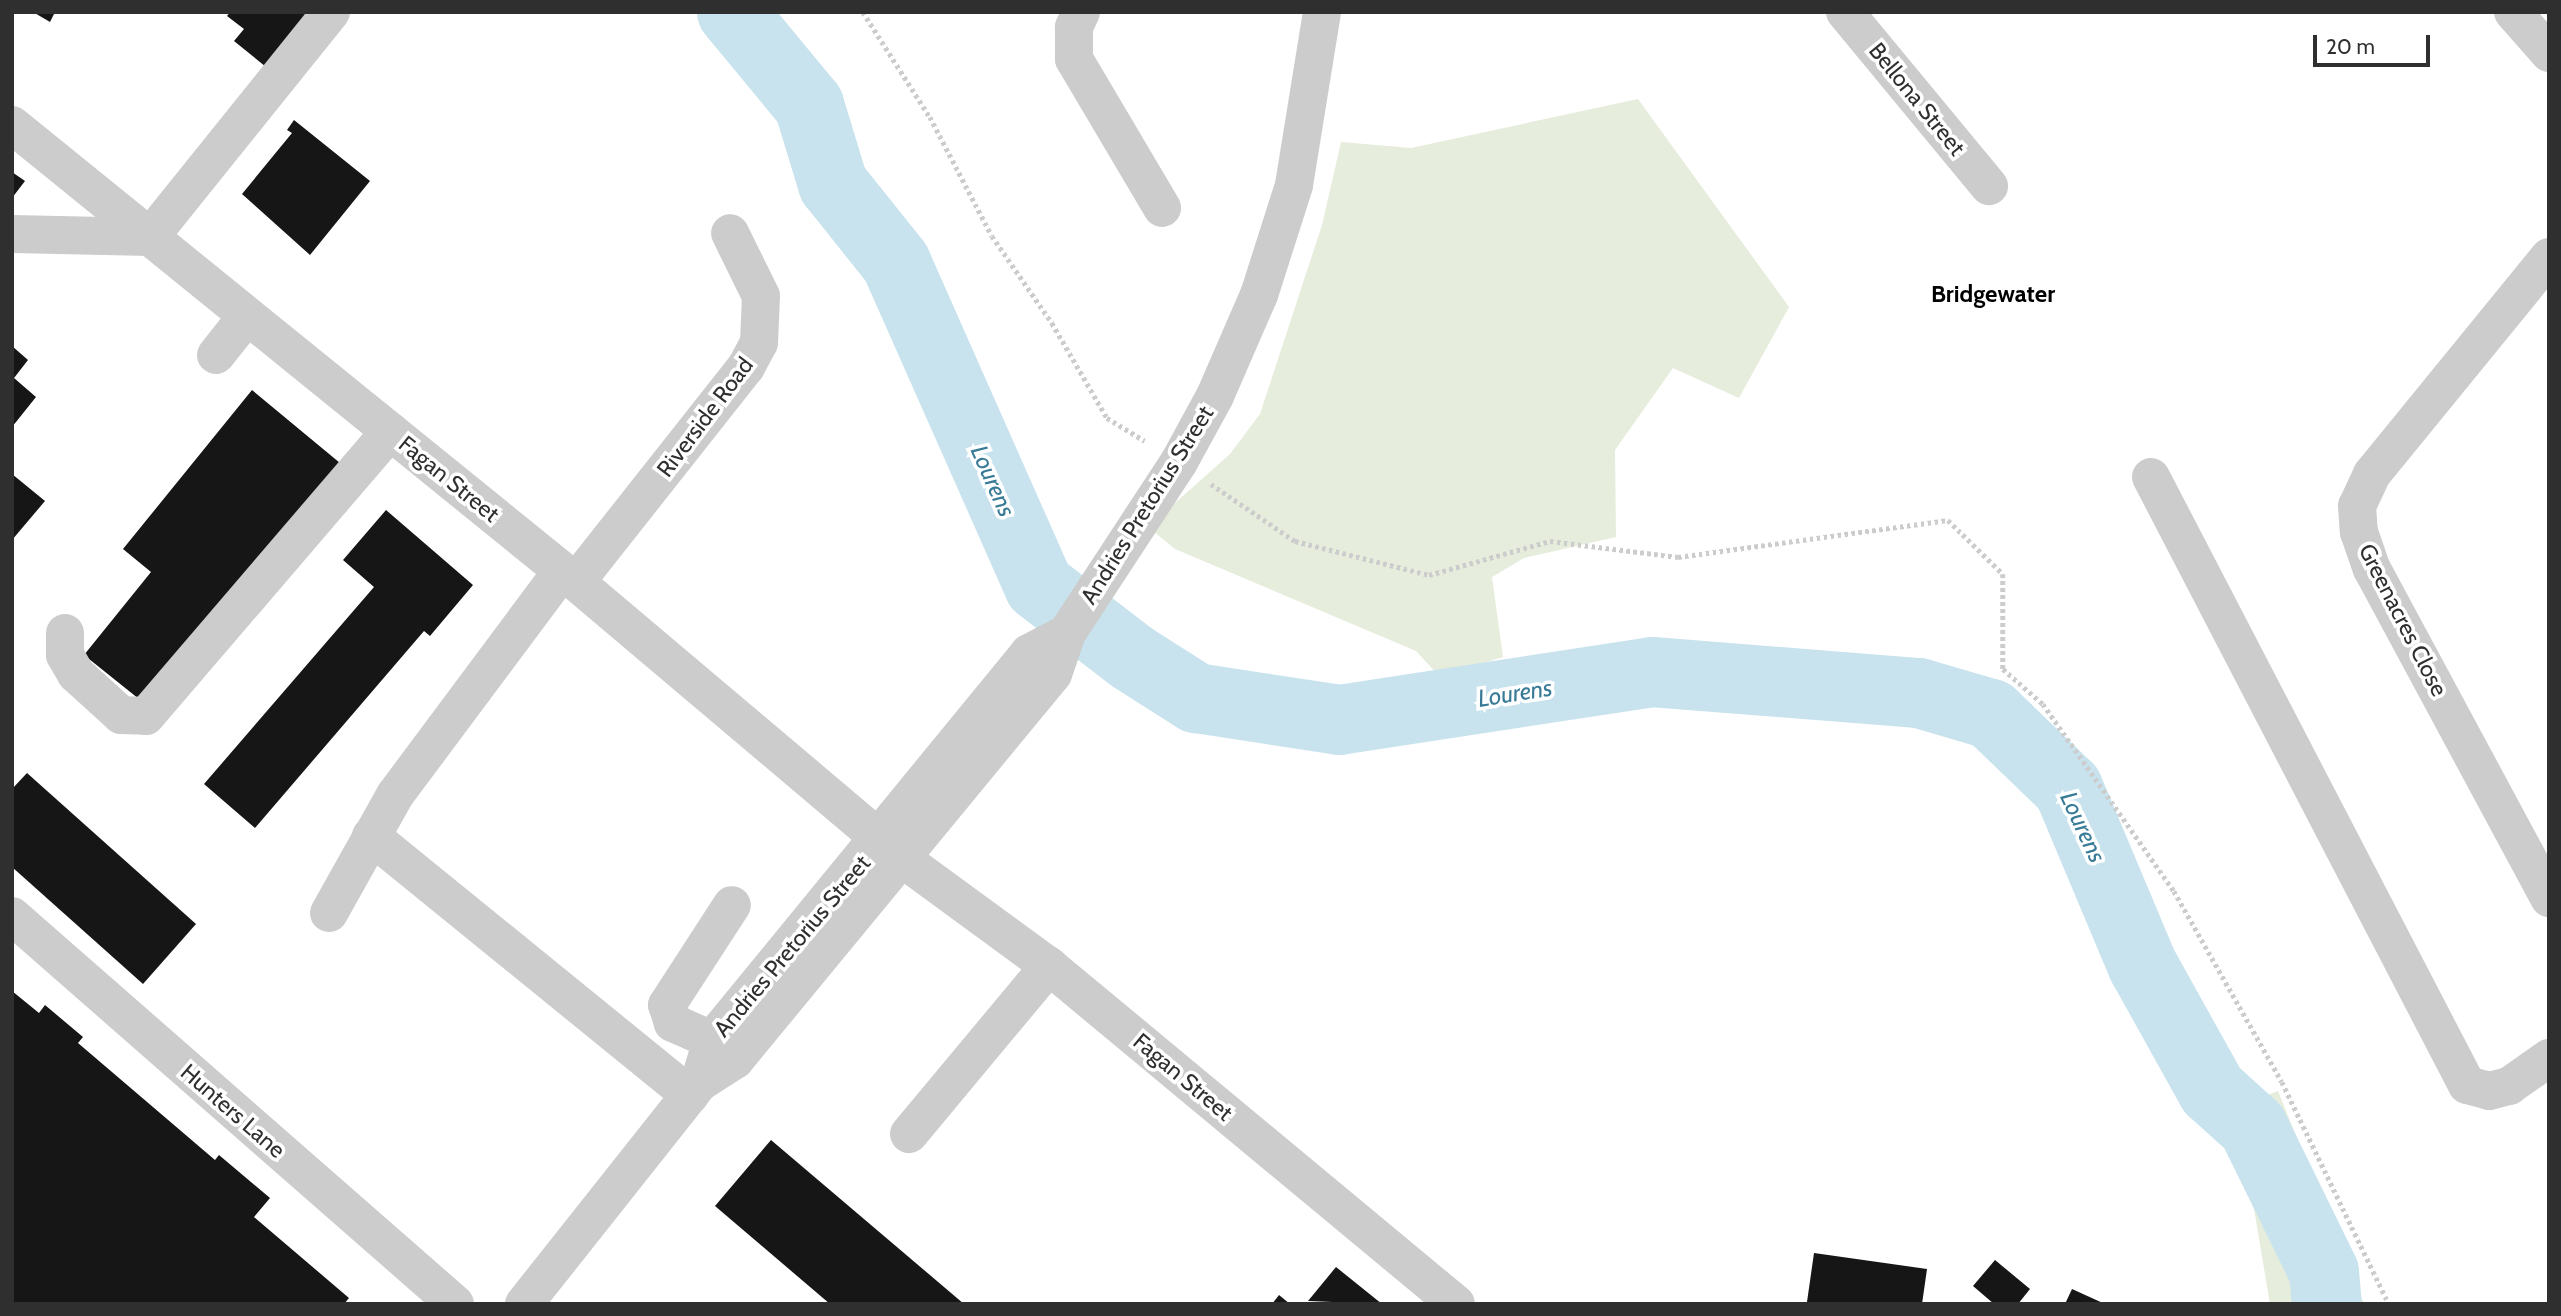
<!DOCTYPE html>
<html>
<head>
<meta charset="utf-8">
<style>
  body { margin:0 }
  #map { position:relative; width:2561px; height:1316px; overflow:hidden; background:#fff; font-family:Cabin,sans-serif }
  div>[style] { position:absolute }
  .green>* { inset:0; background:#e7eddc }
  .river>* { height:70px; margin:-35px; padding:0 35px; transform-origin:35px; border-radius:35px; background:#c8e3ee }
  .building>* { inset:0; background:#161616 }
  .path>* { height:4.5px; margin-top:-2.25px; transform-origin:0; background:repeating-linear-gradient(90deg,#ccc 0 3.5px,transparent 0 7px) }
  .minor>* { height:38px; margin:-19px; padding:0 19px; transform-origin:19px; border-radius:19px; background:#ccc }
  span { translate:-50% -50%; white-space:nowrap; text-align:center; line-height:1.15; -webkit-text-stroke:7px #fff; paint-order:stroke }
  .street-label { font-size:23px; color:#2f2f2f }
  .neighbourhood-label { font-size:24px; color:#000; font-weight:700 }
  .water-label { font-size:24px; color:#387b97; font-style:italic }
  .frame { position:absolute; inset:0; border:14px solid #2f2f2f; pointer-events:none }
  .scale { position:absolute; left:2313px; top:35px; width:117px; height:32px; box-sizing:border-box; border:4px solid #2f2f2f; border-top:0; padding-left:9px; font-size:21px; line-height:24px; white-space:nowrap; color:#2f2f2f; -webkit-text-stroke:5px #fff; paint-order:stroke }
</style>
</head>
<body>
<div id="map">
  <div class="green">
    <i style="clip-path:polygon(1638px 99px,1789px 307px,1739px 398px,1673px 368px,1615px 450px,1616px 537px,1524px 558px,1492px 577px,1503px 657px,1440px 677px,1416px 651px,1175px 549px,1148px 527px,1230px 454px,1260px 414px,1322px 225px,1341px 142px,1411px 148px)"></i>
    <i style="clip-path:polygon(2278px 1091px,2364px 1304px,2270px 1304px,2249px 1179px,2211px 1117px)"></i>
  </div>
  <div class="river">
    <i style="left:732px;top:12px;width:121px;rotate:50.4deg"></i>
    <i style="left:809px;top:105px;width:83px;rotate:73.1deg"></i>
    <i style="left:833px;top:184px;width:101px;rotate:51.4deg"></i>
    <i style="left:896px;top:263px;width:353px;rotate:66.1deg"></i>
    <i style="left:1039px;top:586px;width:118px;rotate:37.5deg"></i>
    <i style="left:1133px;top:658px;width:75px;rotate:32.4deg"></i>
    <i style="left:1196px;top:698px;width:145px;rotate:8.7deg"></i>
    <i style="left:1339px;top:720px;width:317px;rotate:-8.7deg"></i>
    <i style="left:1652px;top:672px;width:268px;rotate:4.5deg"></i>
    <i style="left:1919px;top:693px;width:75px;rotate:16.3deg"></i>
    <i style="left:1991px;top:714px;width:107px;rotate:43.9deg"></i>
    <i style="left:2068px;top:788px;width:193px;rotate:67.2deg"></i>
    <i style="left:2143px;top:966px;width:142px;rotate:60.9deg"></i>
    <i style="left:2212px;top:1090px;width:55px;rotate:42.1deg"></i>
    <i style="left:2253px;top:1127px;width:161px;rotate:63.9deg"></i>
    <i style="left:2324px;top:1272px;width:32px;rotate:85deg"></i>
  </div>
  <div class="building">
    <i style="clip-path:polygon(33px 12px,55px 12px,50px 22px)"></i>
    <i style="clip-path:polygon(230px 12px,318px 12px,271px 71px,234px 41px,244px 29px,227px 16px)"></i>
    <i style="clip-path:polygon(294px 120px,370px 181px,310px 255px,242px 194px,292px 133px,287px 130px)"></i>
    <i style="clip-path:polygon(12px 172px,25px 181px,12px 198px)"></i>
    <i style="clip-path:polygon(12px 346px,28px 360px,14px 378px,36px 397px,12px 427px)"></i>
    <i style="clip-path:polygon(252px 390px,340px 463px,144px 703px,84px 655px,151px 572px,123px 549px)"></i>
    <i style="clip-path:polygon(12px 474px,45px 501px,12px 540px)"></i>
    <i style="clip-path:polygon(386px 510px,473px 585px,430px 636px,424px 631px,255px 828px,204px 784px,374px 587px,343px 560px)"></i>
    <i style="clip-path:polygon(27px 773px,196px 924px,143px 984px,12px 867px,12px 789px)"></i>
    <i style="clip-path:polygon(12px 991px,39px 1013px,45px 1005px,83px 1037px,78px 1043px,215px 1160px,219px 1155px,270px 1198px,254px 1217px,349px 1298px,344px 1304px,12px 1304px)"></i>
    <i style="clip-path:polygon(771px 1140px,964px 1304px,830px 1304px,715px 1206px)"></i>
    <i style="clip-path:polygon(1814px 1253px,1927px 1269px,1922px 1304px,1807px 1302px)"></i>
    <i style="clip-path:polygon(1995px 1260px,2030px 1289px,2018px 1304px,1994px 1304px,1973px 1286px)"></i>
    <i style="clip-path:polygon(1336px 1267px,1382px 1304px,1308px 1301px)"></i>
    <i style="clip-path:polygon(2072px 1289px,2105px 1304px,2065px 1304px)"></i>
    <i style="clip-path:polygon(1279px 1295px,1290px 1304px,1272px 1304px)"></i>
  </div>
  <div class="path">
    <i style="left:863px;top:12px;width:125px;rotate:57.5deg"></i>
    <i style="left:930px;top:117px;width:134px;rotate:62.5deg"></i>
    <i style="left:992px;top:236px;width:106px;rotate:55.4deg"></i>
    <i style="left:1052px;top:323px;width:110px;rotate:59.9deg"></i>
    <i style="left:1107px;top:418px;width:44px;rotate:31.2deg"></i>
    <i style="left:1211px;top:484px;width:102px;rotate:34.2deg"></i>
    <i style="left:1295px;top:541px;width:138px;rotate:14.2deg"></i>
    <i style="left:1429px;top:575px;width:126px;rotate:-15.7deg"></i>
    <i style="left:1550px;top:541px;width:129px;rotate:7.1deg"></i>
    <i style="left:1678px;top:557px;width:273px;rotate:-7.8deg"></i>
    <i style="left:1948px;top:520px;width:77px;rotate:44.5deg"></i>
    <i style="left:2003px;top:574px;width:95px;rotate:90deg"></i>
    <i style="left:2003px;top:669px;width:53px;rotate:41.2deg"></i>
    <i style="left:2043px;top:704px;width:228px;rotate:55deg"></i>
    <i style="left:2174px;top:891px;width:219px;rotate:60.5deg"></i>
    <i style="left:2282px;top:1082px;width:246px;rotate:64.3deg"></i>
  </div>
  <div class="minor">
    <i style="left:1081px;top:12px;width:17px;rotate:115deg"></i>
    <i style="left:1074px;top:27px;width:32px;rotate:90deg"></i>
    <i style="left:1074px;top:59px;width:173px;rotate:59.4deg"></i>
    <i style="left:1845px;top:12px;width:226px;rotate:50.4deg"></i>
    <i style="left:2513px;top:12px;width:55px;rotate:48.7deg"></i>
    <i style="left:12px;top:125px;width:726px;rotate:39.02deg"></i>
    <i style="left:576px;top:582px;width:398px;rotate:40.2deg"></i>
    <i style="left:12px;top:234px;width:138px;rotate:1.2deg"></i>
    <i style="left:150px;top:237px;width:289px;rotate:-51.2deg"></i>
    <i style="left:2549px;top:257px;width:280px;rotate:129.2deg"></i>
    <i style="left:2372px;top:474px;width:35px;rotate:115deg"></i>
    <i style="left:2357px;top:506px;width:26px;rotate:86deg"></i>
    <i style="left:2359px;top:532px;width:39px;rotate:71deg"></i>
    <i style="left:2372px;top:569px;width:374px;rotate:61.7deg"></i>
    <i style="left:216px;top:355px;width:50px;rotate:-51.5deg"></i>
    <i style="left:2151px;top:477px;width:685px;rotate:62.54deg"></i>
    <i style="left:2467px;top:1085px;width:23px;rotate:15deg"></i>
    <i style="left:2489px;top:1091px;width:21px;rotate:-14deg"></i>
    <i style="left:2509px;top:1086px;width:49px;rotate:-35deg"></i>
    <i style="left:576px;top:582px;width:274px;rotate:-51.7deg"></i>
    <i style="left:746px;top:367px;width:27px;rotate:-62deg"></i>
    <i style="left:759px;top:343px;width:47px;rotate:-87.6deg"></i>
    <i style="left:761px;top:296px;width:70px;rotate:-116.2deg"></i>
    <i style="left:65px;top:633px;width:22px;rotate:90deg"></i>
    <i style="left:65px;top:655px;width:22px;rotate:60deg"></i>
    <i style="left:76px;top:674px;width:61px;rotate:42.3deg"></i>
    <i style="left:121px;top:715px;width:25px;rotate:2deg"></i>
    <i style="left:146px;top:716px;width:375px;rotate:-49.4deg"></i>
    <i style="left:371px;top:836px;width:411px;rotate:39.1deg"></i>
    <i style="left:904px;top:860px;width:180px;rotate:36.2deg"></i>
    <i style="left:1049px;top:966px;width:529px;rotate:39.71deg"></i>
    <i style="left:329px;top:913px;width:135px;rotate:-60.8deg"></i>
    <i style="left:395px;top:795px;width:279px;rotate:-53.3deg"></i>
    <i style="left:12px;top:916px;width:589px;rotate:41.21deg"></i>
    <i style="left:712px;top:1040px;width:43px;rotate:-156.4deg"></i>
    <i style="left:673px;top:1023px;width:19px;rotate:-108deg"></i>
    <i style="left:667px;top:1005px;width:119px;rotate:-57deg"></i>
    <i style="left:699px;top:1083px;width:45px;rotate:-73.2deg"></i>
    <i style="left:712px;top:1040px;width:500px;rotate:-50.68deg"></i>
    <i style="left:1029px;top:653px;width:43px;rotate:-27.8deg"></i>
    <i style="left:909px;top:1134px;width:219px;rotate:-50.2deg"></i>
    <i style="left:524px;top:1304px;width:282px;rotate:-51.6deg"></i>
    <i style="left:699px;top:1083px;width:43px;rotate:-32.6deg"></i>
    <i style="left:735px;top:1060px;width:500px;rotate:-50.52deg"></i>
    <i style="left:1053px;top:674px;width:43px;rotate:-71.1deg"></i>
    <i style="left:1067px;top:633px;width:204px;rotate:-56.8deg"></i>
    <i style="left:1179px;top:462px;width:75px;rotate:-61.4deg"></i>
    <i style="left:1215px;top:396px;width:110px;rotate:-66.5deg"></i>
    <i style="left:1259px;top:295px;width:115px;rotate:-72.3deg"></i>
    <i style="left:1294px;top:185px;width:175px;rotate:-80.8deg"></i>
  </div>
  <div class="street-label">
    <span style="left:1917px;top:99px;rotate:51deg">Bellona Street</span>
    <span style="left:705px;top:417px;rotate:-53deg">Riverside Road</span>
    <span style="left:449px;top:479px;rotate:39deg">Fagan Street</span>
    <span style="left:1147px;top:505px;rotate:-58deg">Andries Pretorius Street</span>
    <span style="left:2403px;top:620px;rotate:63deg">Greenacres Close</span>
    <span style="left:792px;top:946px;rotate:-50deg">Andries Pretorius Street</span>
    <span style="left:1183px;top:1077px;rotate:40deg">Fagan Street</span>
    <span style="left:233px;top:1111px;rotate:41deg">Hunters Lane</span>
  </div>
  <div class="neighbourhood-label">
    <span style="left:1993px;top:294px">Bridgewater</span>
  </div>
  <div class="water-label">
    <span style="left:993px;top:481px;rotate:66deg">Lourens</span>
    <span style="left:1515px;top:693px;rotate:-9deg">Lourens</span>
    <span style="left:2083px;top:827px;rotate:65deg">Lourens</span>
  </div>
  <div class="frame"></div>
  <div class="scale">20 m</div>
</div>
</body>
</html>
